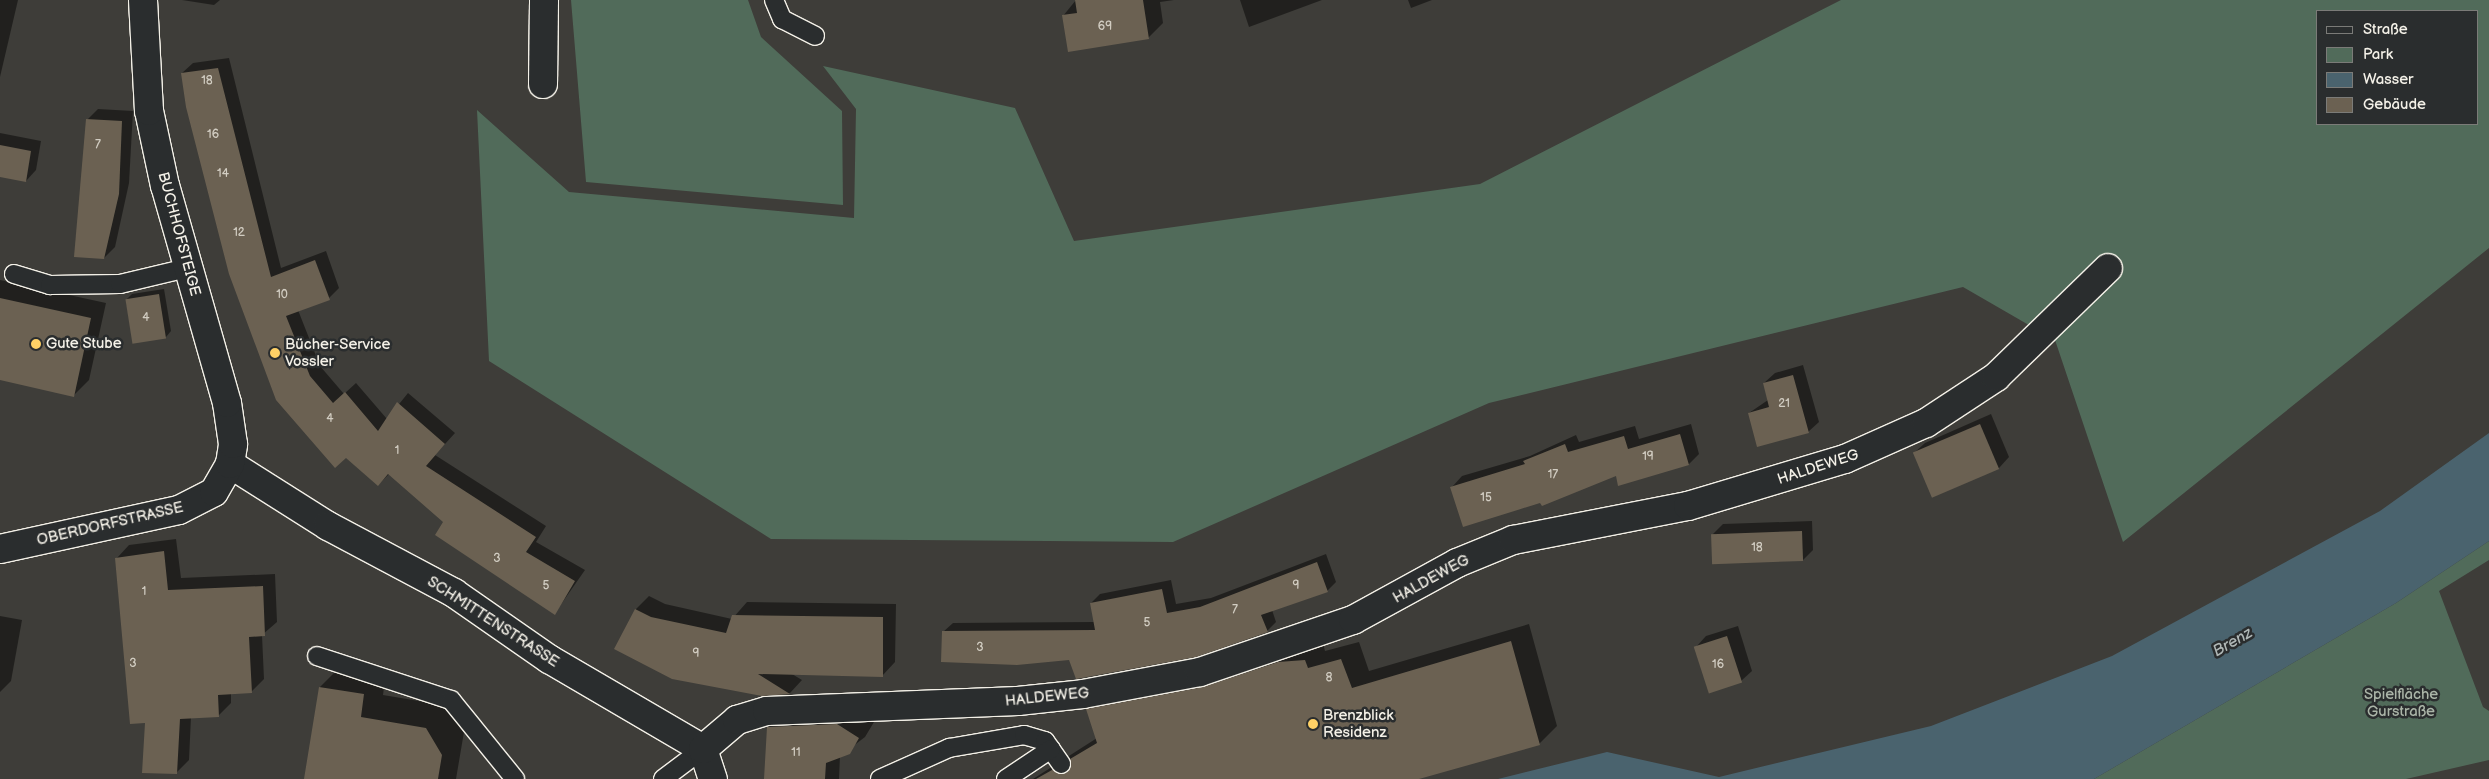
<!DOCTYPE html>
<html>
<head>
<meta charset="utf-8">
<style>
  body { margin:0 }
  #map { position:relative; width:2489px; height:779px; overflow:hidden; background:#3e3d39; font-family:"Balsamiq Sans",sans-serif }
  div>[style] { position:absolute }
  .green>* { inset:0; background:#516b5a }
  .water>* { inset:0; background:#4a636e }
  .shadow>* { inset:0; background:#0007 }
  .building>* { inset:0; background:#6b6152; transform-origin:0 0 }
  .roads { filter:drop-shadow(1px 0 #f4f1e8) drop-shadow(-1px 0 #f4f1e8) drop-shadow(0 1px #f4f1e8) drop-shadow(0 -1px #f4f1e8) }
  .lane>* { height:18px; margin:-9px; padding:0 9px; transform-origin:9px; border-radius:9px; background:#2a2d2e }
  .street>* { height:28px; margin:-14px; padding:0 14px; transform-origin:14px; border-radius:14px; background:#2a2d2e }
  .secondary>* { height:28px; margin:-14px; padding:0 14px; transform-origin:14px; border-radius:14px; background:#2a2d2e }
  .dots>* { width:14px; height:14px; translate:-50% -50%; box-sizing:border-box; border:2px solid #2a2d2e; border-radius:50% }
  span { translate:-50% -50%; white-space:nowrap; text-align:center; line-height:1.15; -webkit-text-stroke:5px #2a2d2e; paint-order:stroke }
  .number-label { font-size:12px; color:#d2cdc2 }
  .number-label span { -webkit-text-stroke-width:0 }
  .street-label { font-size:15px; color:#f4f1e8 }
  .poi-label { font-size:15px; color:#f4f1e8 }
  .left { translate:0 -50%; text-align:left }
  .park-label { font-size:15px; color:#abb5a8 }
  .water-label { font-size:16px; color:#b0b8b7; font-style:italic }
  .legend { position:absolute; left:2316px; top:10px; width:162px; height:115px; box-sizing:border-box; background:#2a2d2e; border:1px solid #7b7b78; margin:0; padding:6px 9px; list-style:none; font-size:15px; color:#f4f1e8 }
  .legend li { display:flex; align-items:center; gap:10px; height:25px }
  .legend b { width:25px; border:1px solid #7b7b78 }
</style>
</head>
<body>
<div id="map">
  <div class="green">
    <i style="clip-path:polygon(571px 0,748px 0,761px 37px,842px 111px,843px 205px,586px 182px)"></i>
    <i style="clip-path:polygon(evenodd,1841px 0,2489px 0,2489px 248px,2123px 542px,2055px 340px,1963px 287px,1489px 403px,1173px 542px,771px 539px,489px 361px,477px 110px,569px 192px,854px 218px,856px 109px,823px 66px,1015px 108px,1074px 241px,1480px 184px,1841px 0,2318px 11px,2478px 11px,2478px 124px,2318px 124px,2318px 11px)"></i>
    <i style="clip-path:polygon(2489px 541px,2489px 560px,2439px 591px,2483px 707px,2489px 711px,2489px 760px,2406px 779px,2094px 779px,2396px 603px)"></i>
  </div>
  <div class="water">
    <i style="clip-path:polygon(2489px 433px,2489px 541px,2396px 603px,2094px 779px,1498px 779px,1607px 752px,1719px 777px,1931px 726px,2112px 656px,2380px 511px)"></i>
  </div>
  <div class="shadow">
    <i style="clip-path:polygon(0 0,18px 0,0 77px)"></i>
    <i style="clip-path:polygon(182px 0,220px 0,214px 5px)"></i>
    <i style="clip-path:polygon(1076px 0,1174px 0,1160px 2px,1163px 23px,1148px 38px,1063px 16px)"></i>
    <i style="clip-path:polygon(1240px 0,1322px 0,1249px 27px)"></i>
    <i style="clip-path:polygon(1408px 0,1432px 0,1411px 8px)"></i>
    <i style="clip-path:polygon(229px 58px,281px 268px,326px 251px,339px 288px,329px 298px,298px 310px,320px 366px,344px 394px,356px 383px,387px 419px,408px 393px,455px 433px,435px 455px,546px 526px,536px 542px,585px 570px,555px 613px,389px 474px,378px 485px,346px 457px,335px 467px,182px 73px,193px 63px)"></i>
    <i style="clip-path:polygon(98px 109px,133px 111px,129px 183px,115px 247px,104px 258px,87px 120px)"></i>
    <i style="clip-path:polygon(0 133px,41px 141px,36px 170px,26px 181px,0 176px)"></i>
    <i style="clip-path:polygon(0 280px,106px 303px,89px 380px,74px 395px,0 379px)"></i>
    <i style="clip-path:polygon(164px 289px,171px 331px,166px 337px,133px 342px,126px 300px,132px 294px)"></i>
    <i style="clip-path:polygon(1803px 365px,1819px 422px,1808px 432px,1749px 413px,1768px 400px,1764px 383px,1775px 373px)"></i>
    <i style="clip-path:polygon(1991px 414px,2009px 457px,1999px 468px,1934px 496px,1914px 453px,1925px 443px)"></i>
    <i style="clip-path:polygon(1691px 424px,1699px 454px,1689px 464px,1616px 475px,1541px 501px,1452px 487px,1462px 476px,1530px 456px,1576px 435px,1579px 442px,1635px 426px,1639px 439px)"></i>
    <i style="clip-path:polygon(1812px 521px,1813px 550px,1803px 560px,1713px 534px,1723px 524px)"></i>
    <i style="clip-path:polygon(176px 539px,181px 578px,275px 574px,277px 622px,262px 635px,264px 679px,251px 692px,231px 693px,231px 703px,218px 716px,191px 717px,189px 760px,176px 773px,146px 722px,117px 558px,129px 545px)"></i>
    <i style="clip-path:polygon(1326px 554px,1336px 582px,1327px 591px,1272px 610px,1276px 622px,1267px 631px,1070px 659px,943px 632px,953px 623px,1094px 622px,1091px 603px,1100px 594px,1171px 580px,1176px 604px,1211px 598px)"></i>
    <i style="clip-path:polygon(649px 596px,665px 604px,732px 619px,747px 602px,896px 604px,895px 662px,882px 676px,792px 674px,802px 680px,790px 693px,762px 695px,616px 648px,636px 609px)"></i>
    <i style="clip-path:polygon(0 616px,22px 620px,11px 681px,0 692px)"></i>
    <i style="clip-path:polygon(1529px 624px,1557px 726px,1539px 744px,1414px 779px,1033px 779px,1097px 738px,1087px 710px,1105px 692px,1323px 643px,1325px 651px,1359px 642px,1369px 671px)"></i>
    <i style="clip-path:polygon(1738px 626px,1752px 671px,1741px 681px,1696px 647px,1706px 636px)"></i>
    <i style="clip-path:polygon(342px 665px,386px 672px,383px 695px,449px 706px,464px 732px,456px 779px,306px 779px,320px 687px)"></i>
    <i style="clip-path:polygon(853px 709px,874px 722px,865px 737px,840px 756px,839px 779px,766px 779px,768px 728px,783px 713px)"></i>
  </div>
  <div class="building">
    <i style="clip-path:polygon(1075px 0,1143px 0,1149px 39px,1068px 52px,1062px 15px,1077px 13px)"></i>
    <i style="clip-path:polygon(218px 68px,271px 277px,315px 260px,330px 300px,286px 316px,310px 376px,333px 403px,345px 392px,378px 431px,397px 402px,445px 444px,426px 466px,536px 537px,526px 552px,575px 581px,555px 615px,435px 535px,443px 522px,388px 474px,378px 486px,346px 458px,335px 468px,276px 400px,229px 274px,186px 107px,181px 73px)"></i>
    <i style="clip-path:polygon(86px 119px,122px 121px,119px 194px,104px 259px,74px 257px)"></i>
    <i style="clip-path:polygon(0 145px,31px 151px,26px 182px,0 177px)"></i>
    <i style="left:159px;top:294px;width:45px;height:34px;rotate:81deg"></i>
    <i style="clip-path:polygon(0 298px,91px 318px,74px 397px,0 380px)"></i>
    <i style="clip-path:polygon(1793px 375px,1809px 433px,1757px 447px,1748px 413px,1769px 407px,1763px 383px)"></i>
    <i style="left:1980px;top:424px;width:49px;height:73px;rotate:67deg"></i>
    <i style="clip-path:polygon(1680px 434px,1689px 465px,1618px 486px,1616px 476px,1542px 506px,1540px 503px,1463px 527px,1450px 487px,1525px 464px,1523px 461px,1565px 444px,1568px 452px,1624px 436px,1628px 449px)"></i>
    <i style="left:1802px;top:531px;width:30px;height:91px;rotate:88deg"></i>
    <i style="clip-path:polygon(164px 551px,168px 590px,263px 586px,265px 636px,249px 637px,252px 693px,218px 695px,219px 717px,180px 719px,177px 774px,142px 773px,145px 723px,130px 724px,115px 558px)"></i>
    <i style="clip-path:polygon(1317px 562px,1328px 592px,1261px 615px,1268px 632px,1196px 657px,1076px 679px,1069px 660px,1017px 665px,941px 662px,942px 631px,1095px 630px,1090px 603px,1162px 589px,1167px 613px,1200px 607px)"></i>
    <i style="clip-path:polygon(635px 609px,651px 617px,726px 633px,732px 615px,883px 617px,883px 677px,758px 674px,790px 694px,762px 696px,672px 679px,614px 649px)"></i>
    <i style="left:1727px;top:636px;width:49px;height:35px;rotate:72deg"></i>
    <i style="clip-path:polygon(1511px 641px,1540px 745px,1419px 779px,1036px 779px,1052px 770px,1067px 773px,1070px 759px,1097px 743px,1086px 709px,1203px 687px,1278px 662px,1305px 660px,1308px 668px,1341px 659px,1352px 688px)"></i>
    <i style="clip-path:polygon(319px 687px,364px 694px,361px 717px,426px 728px,442px 755px,438px 779px,304px 779px)"></i>
    <i style="clip-path:polygon(837px 724px,859px 738px,850px 754px,826px 763px,825px 779px,764px 779px,767px 727px)"></i>
  </div>
  <div class="roads">
    <div class="lane">
      <i style="left:774px;top:0;width:21px;rotate:67deg"></i>
      <i style="left:782px;top:19px;width:37px;rotate:27deg"></i>
      <i style="left:14px;top:274px;width:38px;rotate:17deg"></i>
      <i style="left:50px;top:285px;width:70px;rotate:-0.8deg"></i>
      <i style="left:120px;top:284px;width:69px;rotate:-13.4deg"></i>
      <i style="left:317px;top:656px;width:141px;rotate:18.2deg"></i>
      <i style="left:451px;top:700px;width:102px;rotate:51deg"></i>
      <i style="left:663px;top:779px;width:50px;rotate:-36.9deg"></i>
      <i style="left:880px;top:779px;width:76px;rotate:-24.2deg"></i>
      <i style="left:949px;top:748px;width:76px;rotate:-9.8deg"></i>
      <i style="left:1024px;top:735px;width:22px;rotate:16deg"></i>
      <i style="left:1045px;top:741px;width:28px;rotate:55deg"></i>
      <i style="left:1006px;top:779px;width:54px;rotate:-33.7deg"></i>
    </div>
    <div class="street">
      <i style="left:543px;top:84px;width:84px;rotate:-89.3deg"></i>
      <i style="left:230px;top:464px;width:116px;rotate:32.3deg"></i>
      <i style="left:328px;top:526px;width:143px;rotate:28deg"></i>
      <i style="left:454px;top:593px;width:116px;rotate:34.8deg"></i>
      <i style="left:549px;top:659px;width:178px;rotate:30.3deg"></i>
      <i style="left:703px;top:749px;width:32px;rotate:72deg"></i>
      <i style="left:703px;top:749px;width:45px;rotate:-40.5deg"></i>
      <i style="left:737px;top:720px;width:31px;rotate:-17deg"></i>
      <i style="left:767px;top:711px;width:251px;rotate:-2.3deg"></i>
      <i style="left:1018px;top:701px;width:65px;rotate:-6.1deg"></i>
      <i style="left:1083px;top:694px;width:119px;rotate:-10.6deg"></i>
      <i style="left:1200px;top:672px;width:162px;rotate:-18.8deg"></i>
      <i style="left:1353px;top:620px;width:119px;rotate:-28.7deg"></i>
      <i style="left:1457px;top:563px;width:61px;rotate:-22.3deg"></i>
      <i style="left:1513px;top:540px;width:178px;rotate:-11deg"></i>
      <i style="left:1688px;top:506px;width:164px;rotate:-16.7deg"></i>
      <i style="left:1845px;top:459px;width:89px;rotate:-24deg"></i>
      <i style="left:1926px;top:423px;width:84px;rotate:-33.3deg"></i>
      <i style="left:1996px;top:377px;width:156px;rotate:-44.2deg"></i>
    </div>
    <div class="secondary">
      <i style="left:0;top:549px;width:183px;rotate:-12.3deg"></i>
      <i style="left:179px;top:510px;width:39px;rotate:-27deg"></i>
      <i style="left:214px;top:492px;width:32px;rotate:-60deg"></i>
      <i style="left:230px;top:464px;width:20px;rotate:-81deg"></i>
      <i style="left:233px;top:444px;width:41px;rotate:-98.3deg"></i>
      <i style="left:227px;top:403px;width:226px;rotate:-105.9deg"></i>
      <i style="left:165px;top:186px;width:77px;rotate:-102deg"></i>
      <i style="left:149px;top:111px;width:111px;rotate:-93.1deg"></i>
    </div>
  </div>
  <div class="dots">
    <i style="left:36px;top:344px;background:#ffd166"></i>
    <i style="left:275px;top:353px;background:#ffd166"></i>
    <i style="left:1313px;top:724px;background:#ffd166"></i>
  </div>
  <div class="number-label">
    <span style="left:1105px;top:27px">69</span>
    <span style="left:207px;top:81px">18</span>
    <span style="left:213px;top:135px">16</span>
    <span style="left:98px;top:145px">7</span>
    <span style="left:223px;top:174px">14</span>
    <span style="left:239px;top:233px">12</span>
    <span style="left:282px;top:295px">10</span>
    <span style="left:146px;top:318px">4</span>
    <span style="left:1784px;top:404px">21</span>
    <span style="left:330px;top:419px">4</span>
    <span style="left:397px;top:451px">1</span>
    <span style="left:1648px;top:457px">19</span>
    <span style="left:1553px;top:475px">17</span>
    <span style="left:1486px;top:498px">15</span>
    <span style="left:1757px;top:548px">18</span>
    <span style="left:497px;top:559px">3</span>
    <span style="left:546px;top:586px">5</span>
    <span style="left:1296px;top:586px">9</span>
    <span style="left:144px;top:592px">1</span>
    <span style="left:1235px;top:610px">7</span>
    <span style="left:1147px;top:623px">5</span>
    <span style="left:980px;top:648px">3</span>
    <span style="left:696px;top:654px">9</span>
    <span style="left:133px;top:664px">3</span>
    <span style="left:1718px;top:665px">16</span>
    <span style="left:1329px;top:678px">8</span>
    <span style="left:796px;top:753px">11</span>
  </div>
  <div class="street-label">
    <span style="left:179px;top:234px;rotate:75deg">BUCHHOFSTEIGE</span>
    <span style="left:1818px;top:467px;rotate:-18deg">HALDEWEG</span>
    <span style="left:110px;top:524px;rotate:-13deg">OBERDORFSTRASSE</span>
    <span style="left:1431px;top:579px;rotate:-29deg">HALDEWEG</span>
    <span style="left:493px;top:622px;rotate:33deg">SCHMITTENSTRASSE</span>
    <span style="left:1047px;top:697px;rotate:-6deg">HALDEWEG</span>
  </div>
  <div class="poi-label">
    <span class="left" style="left:46px;top:344px">Gute Stube</span>
    <span class="left" style="left:285px;top:353px">Bücher-Service<br>Vossler</span>
    <span class="left" style="left:1323px;top:724px">Brenzblick<br>Residenz</span>
  </div>
  <div class="park-label">
    <span style="left:2401px;top:703px">Spielfläche<br>Gurstraße</span>
  </div>
  <div class="water-label">
    <span style="left:2233px;top:643px;rotate:-30deg">Brenz</span>
  </div>
  <ul class="legend">
  <li><b style="height:6px;background:#2a2d2e"></b>Straße</li>
  <li><b style="height:14px;background:#516b5a"></b>Park</li>
  <li><b style="height:14px;background:#4a636e"></b>Wasser</li>
  <li><b style="height:14px;background:#6b6152"></b>Gebäude</li>
  </ul>
</div>
</body>
</html>
